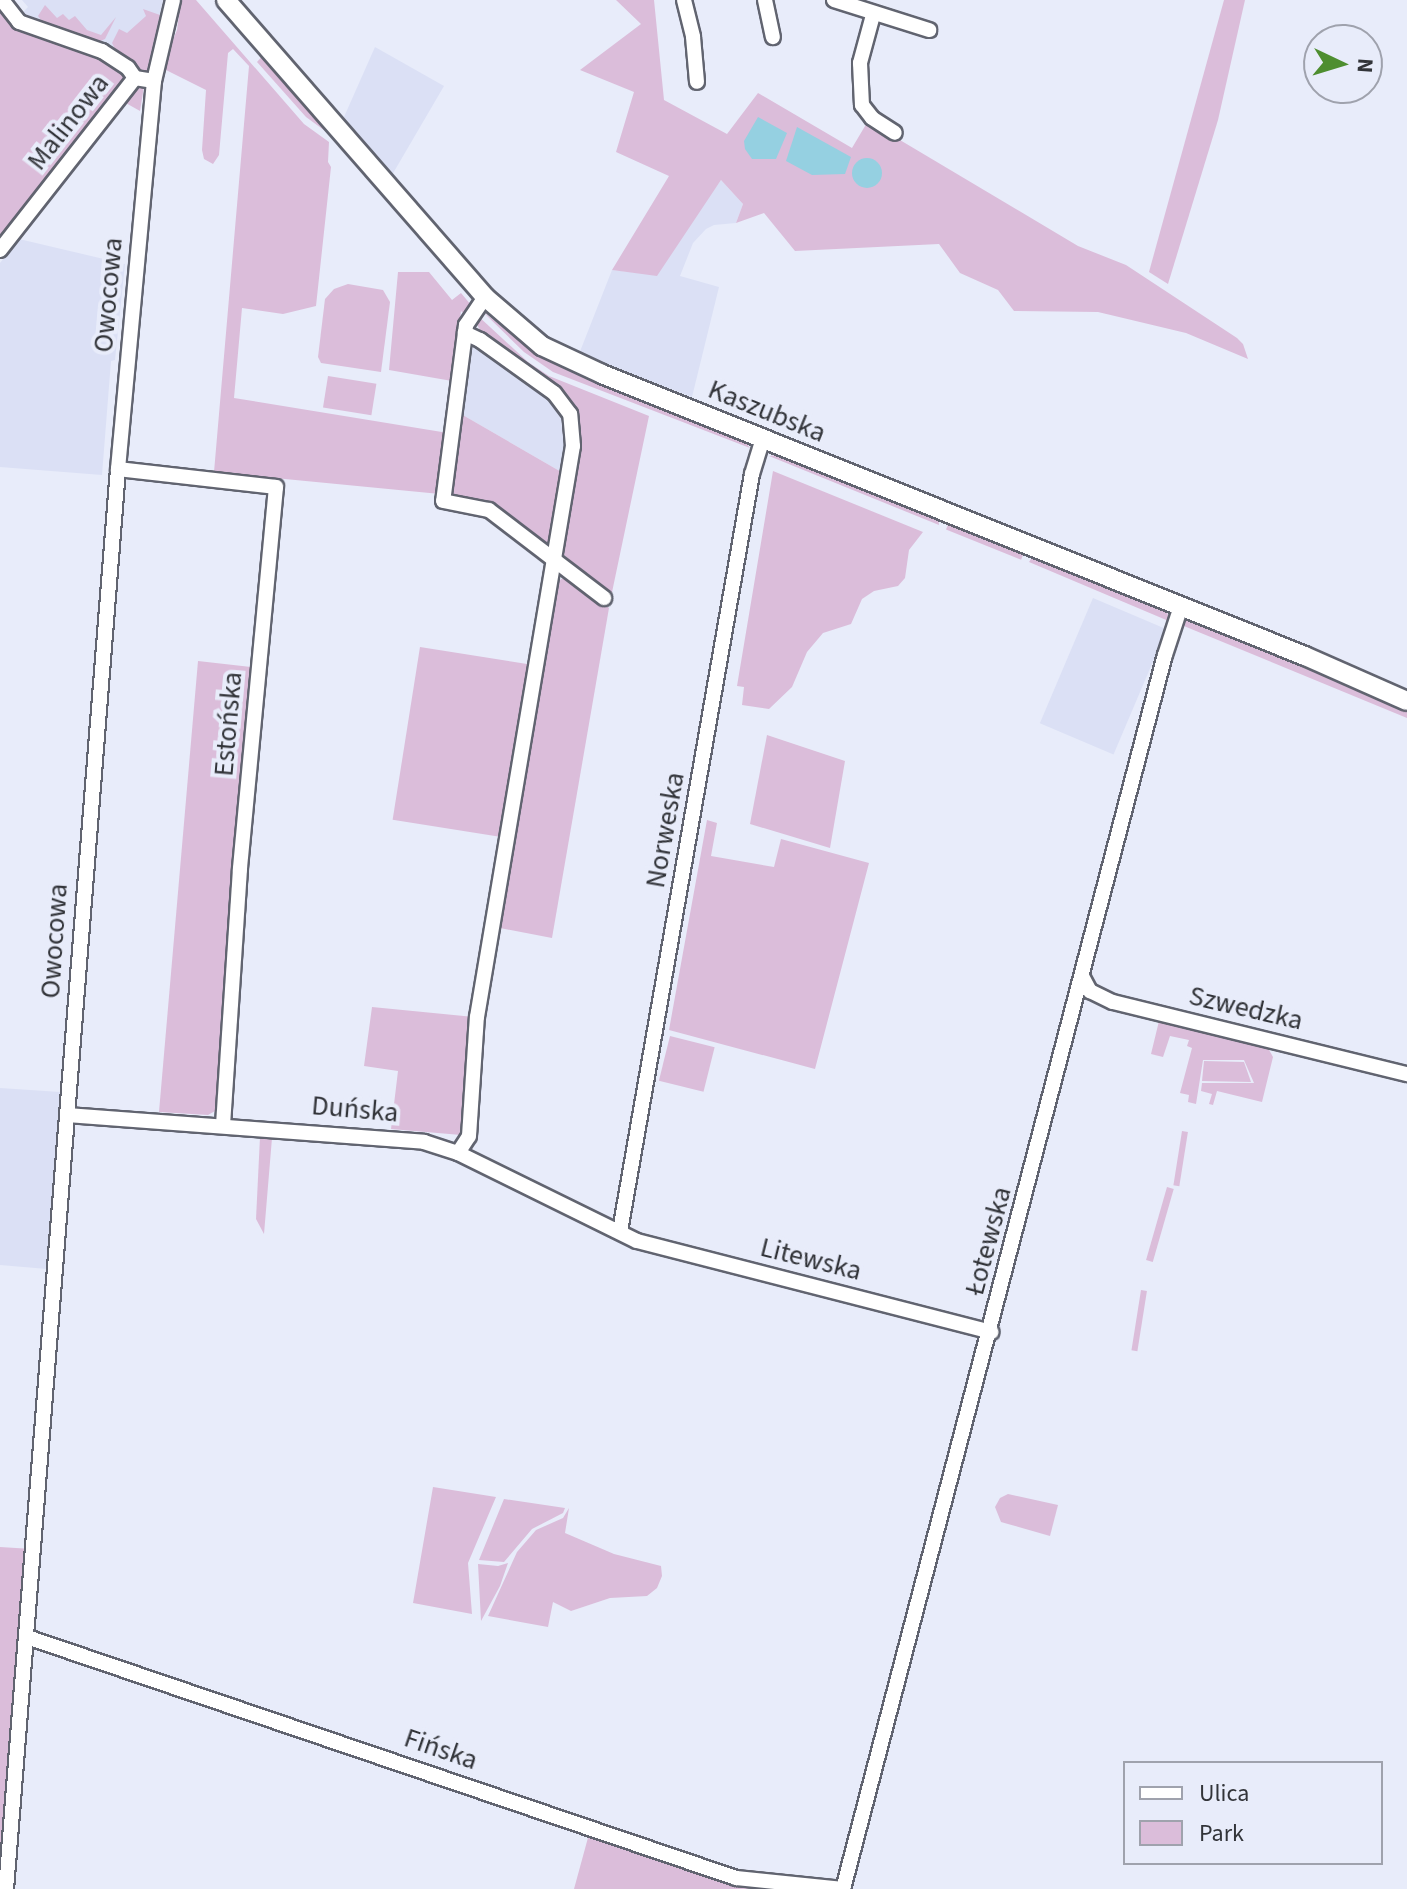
<!DOCTYPE html>
<html>
<head>
<meta charset="utf-8">
<style>
  body { margin:0 }
  #map { position:relative; width:1407px; height:1889px; overflow:hidden; background:#e8ecfa; font-family:"Source Sans 3",sans-serif }
  div>[style] { position:absolute }
  .built>* { inset:0; background:#dbe0f5; transform-origin:0 0 }
  .green>* { inset:0; background:#dbbdda; transform-origin:0 0 }
  .water>* { inset:0; background:#95d0e1 }
  .round { border-radius:50% }
  .roads { filter:drop-shadow(2px 0 #616470) drop-shadow(-2px 0 #616470) drop-shadow(0 2px #616470) drop-shadow(0 -2px #616470) }
  .minor>* { height:14px; margin:-7px; padding:0 7px; transform-origin:7px; border-radius:7px; background:#fff }
  .major>* { height:18px; margin:-9px; padding:0 9px; transform-origin:9px; border-radius:9px; background:#fff }
  span { translate:-50% -50%; white-space:nowrap; text-align:center; line-height:1.15; -webkit-text-stroke:8px #e8ecfa; paint-order:stroke }
  .street-label { font-size:28px; color:#323439 }
  .legend { position:absolute; left:1123px; top:1761px; width:260px; height:104px; box-sizing:border-box; background:#e8ecfa; border:2px solid #9fa2ad; margin:0; padding:10px 14px; list-style:none; font-size:24px; color:#323439 }
  .legend li { display:flex; align-items:center; gap:16px; height:40px }
  .legend b { width:40px; border:2px solid #9fa2ad }
  .north { position:absolute; left:1303px; top:24px; width:80px; height:80px; box-sizing:border-box; background:#e8ecfa; border:2px solid #9fa2ad; border-radius:50%; rotate:94deg; font-size:22px; font-weight:700; line-height:32px; text-align:center; color:#323439 }
  .north::after { content:''; display:block; margin:auto; width:28px; height:36px; background:#4e8e30; clip-path:polygon(50% 0,100% 100%,50% 72%,0 100%) }
</style>
</head>
<body>
<div id="map">
  <div class="built">
    <i style="clip-path:polygon(22px 0,163px 0,149px 62px,22px 13px,28px 7px)"></i>
    <i style="clip-path:polygon(375px 47px,444px 86px,392px 175px,344px 117px)"></i>
    <i style="clip-path:polygon(721px 180px,743px 204px,736px 223px,714px 225px,706px 229px,693px 243px,680px 276px,719px 287px,692px 397px,579px 354px,612px 270px,657px 275px,669px 252px)"></i>
    <i style="clip-path:polygon(19px 239px,125px 264px,115px 360px,111px 361px,102px 475px,0 467px,0 263px)"></i>
    <i style="clip-path:polygon(478px 343px,560px 400px,567px 412px,563px 473px,461px 414px,469px 346px)"></i>
    <i style="left:1093px;top:598px;width:80px;height:136px;rotate:23deg"></i>
    <i style="clip-path:polygon(0 1088px,60px 1092px,47px 1269px,0 1265px)"></i>
  </div>
  <div class="green">
    <i style="clip-path:polygon(181px 0,196px 0,304px 124px,329px 142px,328px 162px,331px 167px,316px 306px,283px 314px,242px 308px,234px 398px,448px 433px,440px 494px,214px 472px,249px 66px,233px 49px,228px 53px,219px 155px,213px 164px,204px 159px,202px 150px,206px 90px,162px 68px,168px 41px,172px 42px,177px 30px)"></i>
    <i style="clip-path:polygon(616px 0,654px 0,664px 100px,727px 134px,758px 93px,852px 148px,868px 121px,1078px 246px,1126px 265px,1237px 338px,1243px 344px,1248px 359px,1186px 333px,1098px 312px,1014px 311px,998px 290px,960px 273px,939px 244px,795px 251px,764px 213px,736px 223px,743px 204px,721px 180px,657px 276px,612px 270px,669px 176px,616px 152px,634px 92px,580px 70px,641px 24px)"></i>
    <i style="clip-path:polygon(1224px 0,1245px 0,1218px 120px,1168px 284px,1149px 272px)"></i>
    <i style="clip-path:polygon(45px 5px,57px 18px,63px 14px,69px 20px,75px 16px,87px 30px,101px 35px,116px 17px,105px 39px,98px 42px,43px 23px,38px 16px)"></i>
    <i style="clip-path:polygon(0 8px,120px 66px,126px 81px,0 242px)"></i>
    <i style="clip-path:polygon(143px 9px,160px 15px,147px 71px,142px 72px,117px 53px,112px 43px,119px 29px,127px 33px,146px 16px)"></i>
    <i style="clip-path:polygon(265px 53px,332px 131px,332px 136px,306px 117px,257px 62px)"></i>
    <i style="clip-path:polygon(139px 84px,144px 86px,140px 111px,124px 102px)"></i>
    <i style="clip-path:polygon(398px 272px,429px 272px,452px 300px,461px 293px,471px 305px,464px 314px,461px 311px,452px 381px,389px 370px)"></i>
    <i style="clip-path:polygon(348px 284px,383px 290px,390px 302px,381px 372px,321px 363px,318px 357px,325px 299px,334px 289px)"></i>
    <i style="clip-path:polygon(482px 311px,544px 359px,743px 439px,750px 448px,553px 372px,524px 352px)"></i>
    <i style="clip-path:polygon(477px 315px,528px 362px,549px 376px,649px 416px,611px 597px,563px 554px,578px 446px,576px 414px,484px 337px,476px 323px)"></i>
    <i style="left:328px;top:376px;width:49px;height:32px;rotate:9deg"></i>
    <i style="clip-path:polygon(461px 414px,563px 473px,552px 547px,488px 501px,450px 496px)"></i>
    <i style="clip-path:polygon(776px 455px,813px 465px,938px 516px,939px 525px,769px 456px)"></i>
    <i style="clip-path:polygon(773px 471px,923px 532px,909px 550px,905px 578px,898px 586px,874px 591px,862px 599px,851px 624px,823px 633px,807px 652px,792px 687px,769px 709px,742px 705px,744px 687px,737px 686px)"></i>
    <i style="left:949px;top:522px;width:81px;height:8px;rotate:22deg"></i>
    <i style="clip-path:polygon(1033px 556px,1165px 608px,1171px 622px,1029px 562px)"></i>
    <i style="clip-path:polygon(569px 578px,609px 608px,552px 938px,500px 928px,557px 585px,561px 579px)"></i>
    <i style="clip-path:polygon(1185px 619px,1194px 619px,1407px 706px,1407px 718px,1179px 624px)"></i>
    <i style="left:420px;top:647px;width:110px;height:175px;rotate:9deg"></i>
    <i style="clip-path:polygon(198px 661px,251px 667px,215px 1111px,208px 1115px,159px 1112px)"></i>
    <i style="clip-path:polygon(767px 735px,845px 761px,830px 848px,750px 824px)"></i>
    <i style="clip-path:polygon(707px 820px,717px 823px,711px 856px,774px 867px,781px 839px,869px 863px,815px 1069px,669px 1030px)"></i>
    <i style="clip-path:polygon(372px 1007px,474px 1017px,465px 1132px,461px 1135px,391px 1129px,398px 1071px,364px 1066px)"></i>
    <i style="clip-path:polygon(1159px 1021px,1268px 1048px,1273px 1057px,1262px 1102px,1217px 1091px,1213px 1105px,1209px 1104px,1212px 1094px,1201px 1091px,1202px 1083px,1254px 1083px,1244px 1060px,1203px 1060px,1196px 1104px,1188px 1102px,1189px 1095px,1180px 1093px,1192px 1048px,1187px 1046px,1189px 1040px,1170px 1036px,1163px 1057px,1151px 1054px)"></i>
    <i style="left:670px;top:1036px;width:46px;height:46px;rotate:14deg"></i>
    <i style="clip-path:polygon(1204px 1061px,1244px 1062px,1251px 1082px,1202px 1081px)"></i>
    <i style="left:1182px;top:1131px;width:6px;height:55px;rotate:9deg"></i>
    <i style="clip-path:polygon(260px 1137px,272px 1138px,264px 1234px,256px 1219px)"></i>
    <i style="left:1167px;top:1187px;width:7px;height:76px;rotate:16deg"></i>
    <i style="left:1141px;top:1290px;width:6px;height:61px;rotate:9deg"></i>
    <i style="clip-path:polygon(433px 1487px,496px 1497px,468px 1563px,472px 1614px,413px 1603px)"></i>
    <i style="clip-path:polygon(1008px 1494px,1058px 1505px,1050px 1536px,1001px 1522px,995px 1507px,1000px 1498px)"></i>
    <i style="clip-path:polygon(504px 1499px,565px 1508px,563px 1513px,532px 1529px,504px 1562px,479px 1560px)"></i>
    <i style="clip-path:polygon(569px 1508px,565px 1533px,614px 1554px,661px 1566px,662px 1576px,657px 1588px,647px 1596px,610px 1598px,571px 1611px,553px 1602px,548px 1627px,488px 1616px,517px 1552px,536px 1530px,563px 1518px)"></i>
    <i style="clip-path:polygon(0 1547px,32px 1549px,0 1889px)"></i>
    <i style="clip-path:polygon(508px 1563px,500px 1586px,481px 1621px,478px 1564px,498px 1566px)"></i>
    <i style="clip-path:polygon(589px 1834px,790px 1889px,574px 1889px)"></i>
  </div>
  <div class="water">
    <i style="clip-path:polygon(758px 117px,787px 133px,776px 159px,752px 159px,745px 149px,744px 141px)"></i>
    <i style="clip-path:polygon(797px 127px,851px 157px,845px 174px,812px 175px,786px 161px)"></i>
    <i class="round" style="left:852px;top:158px;width:30px;height:30px"></i>
  </div>
  <div class="roads">
    <div class="minor">
      <i style="left:2px;top:0;width:28px;rotate:52deg"></i>
      <i style="left:19px;top:22px;width:88px;rotate:19.3deg"></i>
      <i style="left:102px;top:51px;width:31px;rotate:33deg"></i>
      <i style="left:128px;top:68px;width:12px;rotate:55deg"></i>
      <i style="left:684px;top:0;width:38px;rotate:76deg"></i>
      <i style="left:693px;top:37px;width:45px;rotate:84.9deg"></i>
      <i style="left:765px;top:0;width:38px;rotate:78deg"></i>
      <i style="left:834px;top:0;width:100px;rotate:17.5deg"></i>
      <i style="left:873px;top:15px;width:50px;rotate:105.2deg"></i>
      <i style="left:860px;top:63px;width:42px;rotate:87.3deg"></i>
      <i style="left:862px;top:105px;width:16px;rotate:52deg"></i>
      <i style="left:872px;top:118px;width:27px;rotate:33deg"></i>
      <i style="left:0;top:250px;width:219px;rotate:-51.9deg"></i>
      <i style="left:135px;top:78px;width:19px;rotate:9deg"></i>
      <i style="left:485px;top:297px;width:34px;rotate:124deg"></i>
      <i style="left:466px;top:325px;width:177px;rotate:97.4deg"></i>
      <i style="left:443px;top:501px;width:47px;rotate:11.1deg"></i>
      <i style="left:489px;top:510px;width:145px;rotate:37.4deg"></i>
      <i style="left:118px;top:469px;width:159px;rotate:6.5deg"></i>
      <i style="left:276px;top:487px;width:384px;rotate:95.4deg"></i>
      <i style="left:240px;top:869px;width:257px;rotate:93.8deg"></i>
      <i style="left:1083px;top:978px;width:15px;rotate:62deg"></i>
      <i style="left:1090px;top:991px;width:25px;rotate:26deg"></i>
      <i style="left:1113px;top:1002px;width:303px;rotate:13.8deg"></i>
      <i style="left:67px;top:1115px;width:358px;rotate:4.3deg"></i>
      <i style="left:424px;top:1142px;width:36px;rotate:18deg"></i>
      <i style="left:458px;top:1153px;width:199px;rotate:26.2deg"></i>
      <i style="left:637px;top:1241px;width:366px;rotate:14.4deg"></i>
      <i style="left:458px;top:1153px;width:20px;rotate:-57deg"></i>
      <i style="left:469px;top:1136px;width:119px;rotate:-86.2deg"></i>
      <i style="left:477px;top:1017px;width:579px;rotate:-80.46deg"></i>
      <i style="left:573px;top:446px;width:32px;rotate:-95deg"></i>
      <i style="left:570px;top:414px;width:26px;rotate:-127deg"></i>
      <i style="left:554px;top:393px;width:91px;rotate:-144.4deg"></i>
      <i style="left:480px;top:340px;width:17px;rotate:-155deg"></i>
      <i style="left:620px;top:1231px;width:768px;rotate:-80.11deg"></i>
      <i style="left:752px;top:474px;width:37px;rotate:-73deg"></i>
      <i style="left:27px;top:1637px;width:749px;rotate:18.77deg"></i>
      <i style="left:736px;top:1878px;width:108px;rotate:5.9deg"></i>
      <i style="left:843px;top:1889px;width:1275px;rotate:-75.38deg"></i>
      <i style="left:1165px;top:655px;width:52px;rotate:-71.9deg"></i>
      <i style="left:6px;top:1889px;width:1424px;rotate:-85.49deg"></i>
      <i style="left:118px;top:469px;width:390px;rotate:-84.7deg"></i>
      <i style="left:154px;top:81px;width:83px;rotate:-76.8deg"></i>
    </div>
    <div class="major">
      <i style="left:226px;top:0;width:394px;rotate:48.9deg"></i>
      <i style="left:485px;top:297px;width:75px;rotate:40.7deg"></i>
      <i style="left:542px;top:346px;width:66px;rotate:25deg"></i>
      <i style="left:602px;top:374px;width:757px;rotate:21.86deg"></i>
      <i style="left:1305px;top:656px;width:111px;rotate:23.8deg"></i>
    </div>
  </div>
  <div class="street-label">
    <span style="left:68px;top:122px;rotate:-52deg">Malinowa</span>
    <span style="left:108px;top:295px;rotate:-85deg">Owocowa</span>
    <span style="left:767px;top:411px;rotate:22deg">Kaszubska</span>
    <span style="left:228px;top:724px;rotate:-85deg">Estońska</span>
    <span style="left:665px;top:830px;rotate:-80deg">Norweska</span>
    <span style="left:54px;top:941px;rotate:-86deg">Owocowa</span>
    <span style="left:1246px;top:1008px;rotate:13deg">Szwedzka</span>
    <span style="left:355px;top:1109px;rotate:5deg">Duńska</span>
    <span style="left:988px;top:1241px;rotate:-75deg">Łotewska</span>
    <span style="left:811px;top:1259px;rotate:14deg">Litewska</span>
    <span style="left:441px;top:1749px;rotate:19deg">Fińska</span>
  </div>
  <ul class="legend">
  <li><b style="height:10px;background:#fff"></b>Ulica</li>
  <li><b style="height:22px;background:#dbbdda"></b>Park</li>
  </ul>
  <div class="north">N</div>
</div>
</body>
</html>
